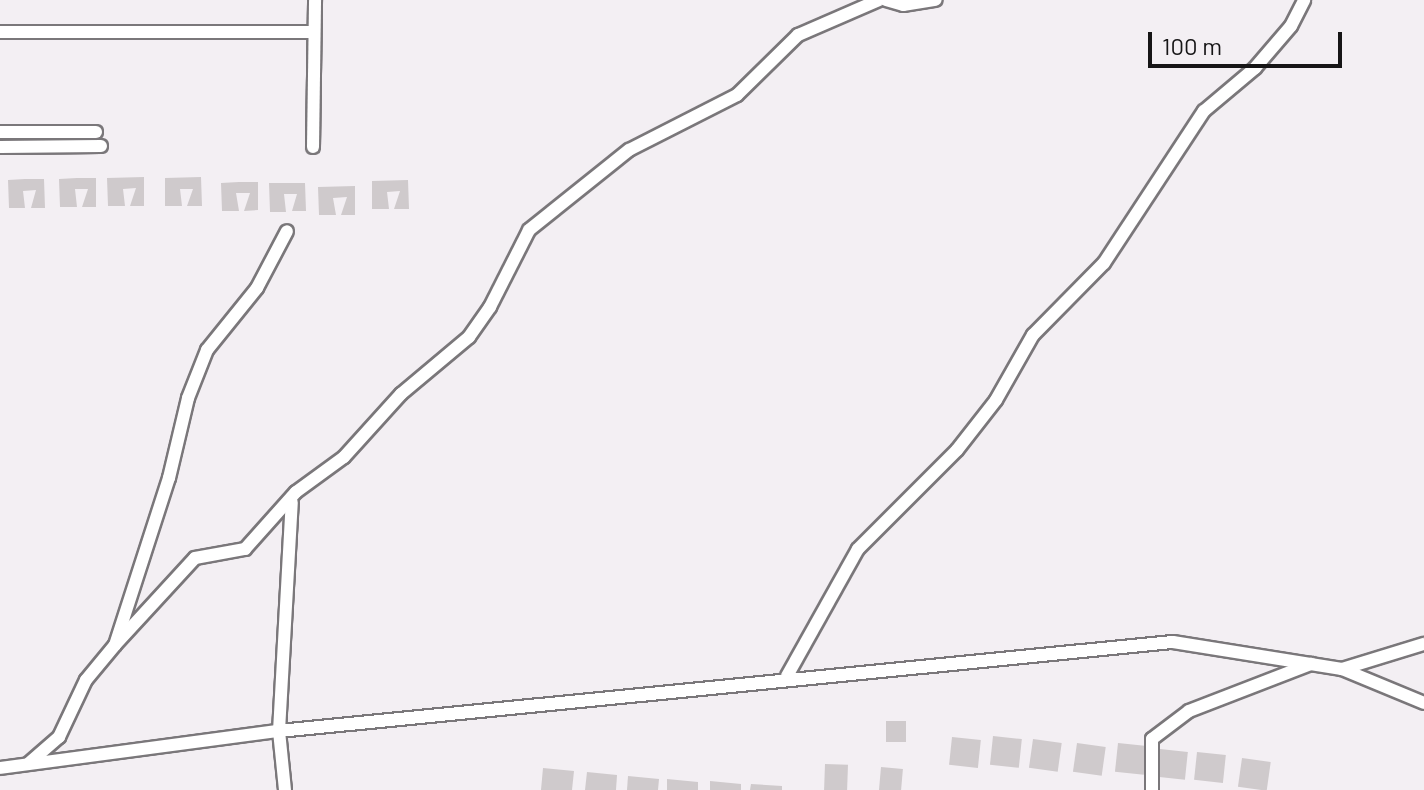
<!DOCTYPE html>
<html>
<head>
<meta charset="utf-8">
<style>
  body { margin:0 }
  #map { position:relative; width:1424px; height:790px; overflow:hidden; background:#f3eff3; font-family:Barlow,sans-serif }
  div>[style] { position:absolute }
  .building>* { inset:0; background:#cfcacc; transform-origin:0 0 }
  .roads { filter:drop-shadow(2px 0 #7a777a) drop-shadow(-2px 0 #7a777a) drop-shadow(0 2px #7a777a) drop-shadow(0 -2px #7a777a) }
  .street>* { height:12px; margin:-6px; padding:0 6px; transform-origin:6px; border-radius:6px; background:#fff }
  span { translate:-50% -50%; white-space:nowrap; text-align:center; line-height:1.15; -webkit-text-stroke:6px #f3eff3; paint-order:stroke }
  .scale { position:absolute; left:1148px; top:32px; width:194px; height:36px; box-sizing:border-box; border:4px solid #161516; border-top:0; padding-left:10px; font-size:24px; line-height:28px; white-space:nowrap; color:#161516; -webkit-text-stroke:6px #f3eff3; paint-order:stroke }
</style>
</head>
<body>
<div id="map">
  <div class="building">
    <i style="clip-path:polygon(144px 177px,144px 206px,130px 206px,136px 188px,123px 189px,125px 206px,108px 206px,107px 178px)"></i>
    <i style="clip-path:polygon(201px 177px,202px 206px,187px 206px,193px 189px,180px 189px,182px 206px,165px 206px,165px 178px)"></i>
    <i style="clip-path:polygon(77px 178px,96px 178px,96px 207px,82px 207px,88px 189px,75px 189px,77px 207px,60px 207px,59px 179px)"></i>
    <i style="clip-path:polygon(25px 179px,44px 179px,45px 208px,31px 208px,36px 190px,23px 191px,25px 208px,9px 208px,8px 180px)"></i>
    <i style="clip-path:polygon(408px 180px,409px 209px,394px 209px,400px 191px,387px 192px,389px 209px,372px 209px,372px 181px)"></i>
    <i style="clip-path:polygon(239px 182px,258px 182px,258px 210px,244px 211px,250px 193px,236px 193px,239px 211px,222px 211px,221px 183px)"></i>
    <i style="clip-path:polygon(269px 183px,305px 183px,306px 211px,292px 211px,297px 194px,284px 194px,286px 212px,270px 212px)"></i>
    <i style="clip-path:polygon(355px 186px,355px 215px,341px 215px,347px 197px,333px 198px,336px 215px,319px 215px,318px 187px)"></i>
    <i style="left:886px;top:721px;width:20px;height:21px"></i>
    <i style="left:993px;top:736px;width:29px;height:29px;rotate:6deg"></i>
    <i style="left:952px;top:737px;width:29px;height:28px;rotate:6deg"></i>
    <i style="left:1033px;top:739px;width:29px;height:29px;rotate:8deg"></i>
    <i style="left:1077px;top:743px;width:29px;height:29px;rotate:8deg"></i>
    <i style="left:1118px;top:743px;width:29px;height:29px;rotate:6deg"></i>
    <i style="left:1160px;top:749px;width:28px;height:28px;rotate:6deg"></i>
    <i style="left:1197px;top:752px;width:29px;height:28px;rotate:6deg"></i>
    <i style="left:1242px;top:758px;width:29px;height:29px;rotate:8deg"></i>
    <i style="left:825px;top:764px;width:23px;height:26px;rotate:2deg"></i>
    <i style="left:881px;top:767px;width:22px;height:23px;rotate:5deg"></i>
    <i style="clip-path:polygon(543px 768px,574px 771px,572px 790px,541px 790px)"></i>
    <i style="clip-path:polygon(587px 772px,617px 775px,616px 790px,585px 790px)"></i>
    <i style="clip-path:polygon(628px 776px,659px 779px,658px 790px,627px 790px)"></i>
    <i style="clip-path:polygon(667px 779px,698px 782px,698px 790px,667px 790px)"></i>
    <i style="clip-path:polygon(710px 781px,741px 784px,741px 790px,710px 790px)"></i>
    <i style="clip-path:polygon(751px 784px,782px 786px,782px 790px,750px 790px)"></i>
  </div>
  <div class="roads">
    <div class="street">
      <i style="left:886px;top:0;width:18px;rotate:16deg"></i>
      <i style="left:903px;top:5px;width:33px;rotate:-9deg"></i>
      <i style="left:0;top:32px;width:314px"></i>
      <i style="left:0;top:132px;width:96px"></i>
      <i style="left:0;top:147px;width:101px;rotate:-0.6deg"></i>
      <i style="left:313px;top:147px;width:147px;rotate:-89.2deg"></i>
      <i style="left:115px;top:645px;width:118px;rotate:-47.4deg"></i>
      <i style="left:195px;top:558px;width:51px;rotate:-10.2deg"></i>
      <i style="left:245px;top:549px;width:76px;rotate:-48.2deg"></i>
      <i style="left:296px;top:492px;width:59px;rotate:-36.1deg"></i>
      <i style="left:344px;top:457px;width:85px;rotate:-47.9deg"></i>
      <i style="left:401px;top:394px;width:89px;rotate:-40deg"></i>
      <i style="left:469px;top:337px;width:37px;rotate:-55deg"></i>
      <i style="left:490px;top:307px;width:86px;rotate:-63.1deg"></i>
      <i style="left:529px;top:230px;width:128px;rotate:-38.7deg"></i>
      <i style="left:629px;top:150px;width:121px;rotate:-27deg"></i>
      <i style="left:737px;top:95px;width:86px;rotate:-44.5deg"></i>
      <i style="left:798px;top:35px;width:88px;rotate:-23.4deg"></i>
      <i style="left:1342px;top:669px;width:86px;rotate:-17deg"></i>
      <i style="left:787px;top:676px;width:145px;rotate:-60.8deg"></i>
      <i style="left:858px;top:549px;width:140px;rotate:-45deg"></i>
      <i style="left:957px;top:450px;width:63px;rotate:-52deg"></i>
      <i style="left:996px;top:400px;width:75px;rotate:-60.4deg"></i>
      <i style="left:1033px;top:335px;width:101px;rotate:-45.4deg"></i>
      <i style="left:1104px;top:263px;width:182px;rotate:-56.7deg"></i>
      <i style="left:1204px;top:111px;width:67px;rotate:-40.1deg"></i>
      <i style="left:1255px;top:68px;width:55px;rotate:-49.4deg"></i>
      <i style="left:1291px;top:26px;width:29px;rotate:-63deg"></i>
      <i style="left:29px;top:763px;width:40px;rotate:-41deg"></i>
      <i style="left:59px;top:737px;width:63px;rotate:-64.7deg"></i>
      <i style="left:86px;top:680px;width:45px;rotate:-50.4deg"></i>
      <i style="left:115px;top:645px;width:176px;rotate:-72.1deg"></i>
      <i style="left:169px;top:478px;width:82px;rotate:-76.6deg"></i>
      <i style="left:188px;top:398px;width:52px;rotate:-68.4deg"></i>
      <i style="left:207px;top:350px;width:80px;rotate:-51.1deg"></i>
      <i style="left:257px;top:288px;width:64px;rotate:-62.2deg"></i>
      <i style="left:0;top:768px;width:281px;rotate:-7.6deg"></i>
      <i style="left:279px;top:731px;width:898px;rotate:-5.69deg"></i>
      <i style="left:1173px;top:642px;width:171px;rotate:9.1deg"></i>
      <i style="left:1342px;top:669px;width:89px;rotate:22.5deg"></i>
      <i style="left:285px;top:790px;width:59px;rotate:-95.8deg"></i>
      <i style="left:279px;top:731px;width:229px;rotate:-86.8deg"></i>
      <i style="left:1152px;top:790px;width:51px;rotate:-90deg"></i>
      <i style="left:1152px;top:739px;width:46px;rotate:-37.1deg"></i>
      <i style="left:1189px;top:711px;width:131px;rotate:-21.1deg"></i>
    </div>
  </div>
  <div class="scale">100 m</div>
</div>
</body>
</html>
